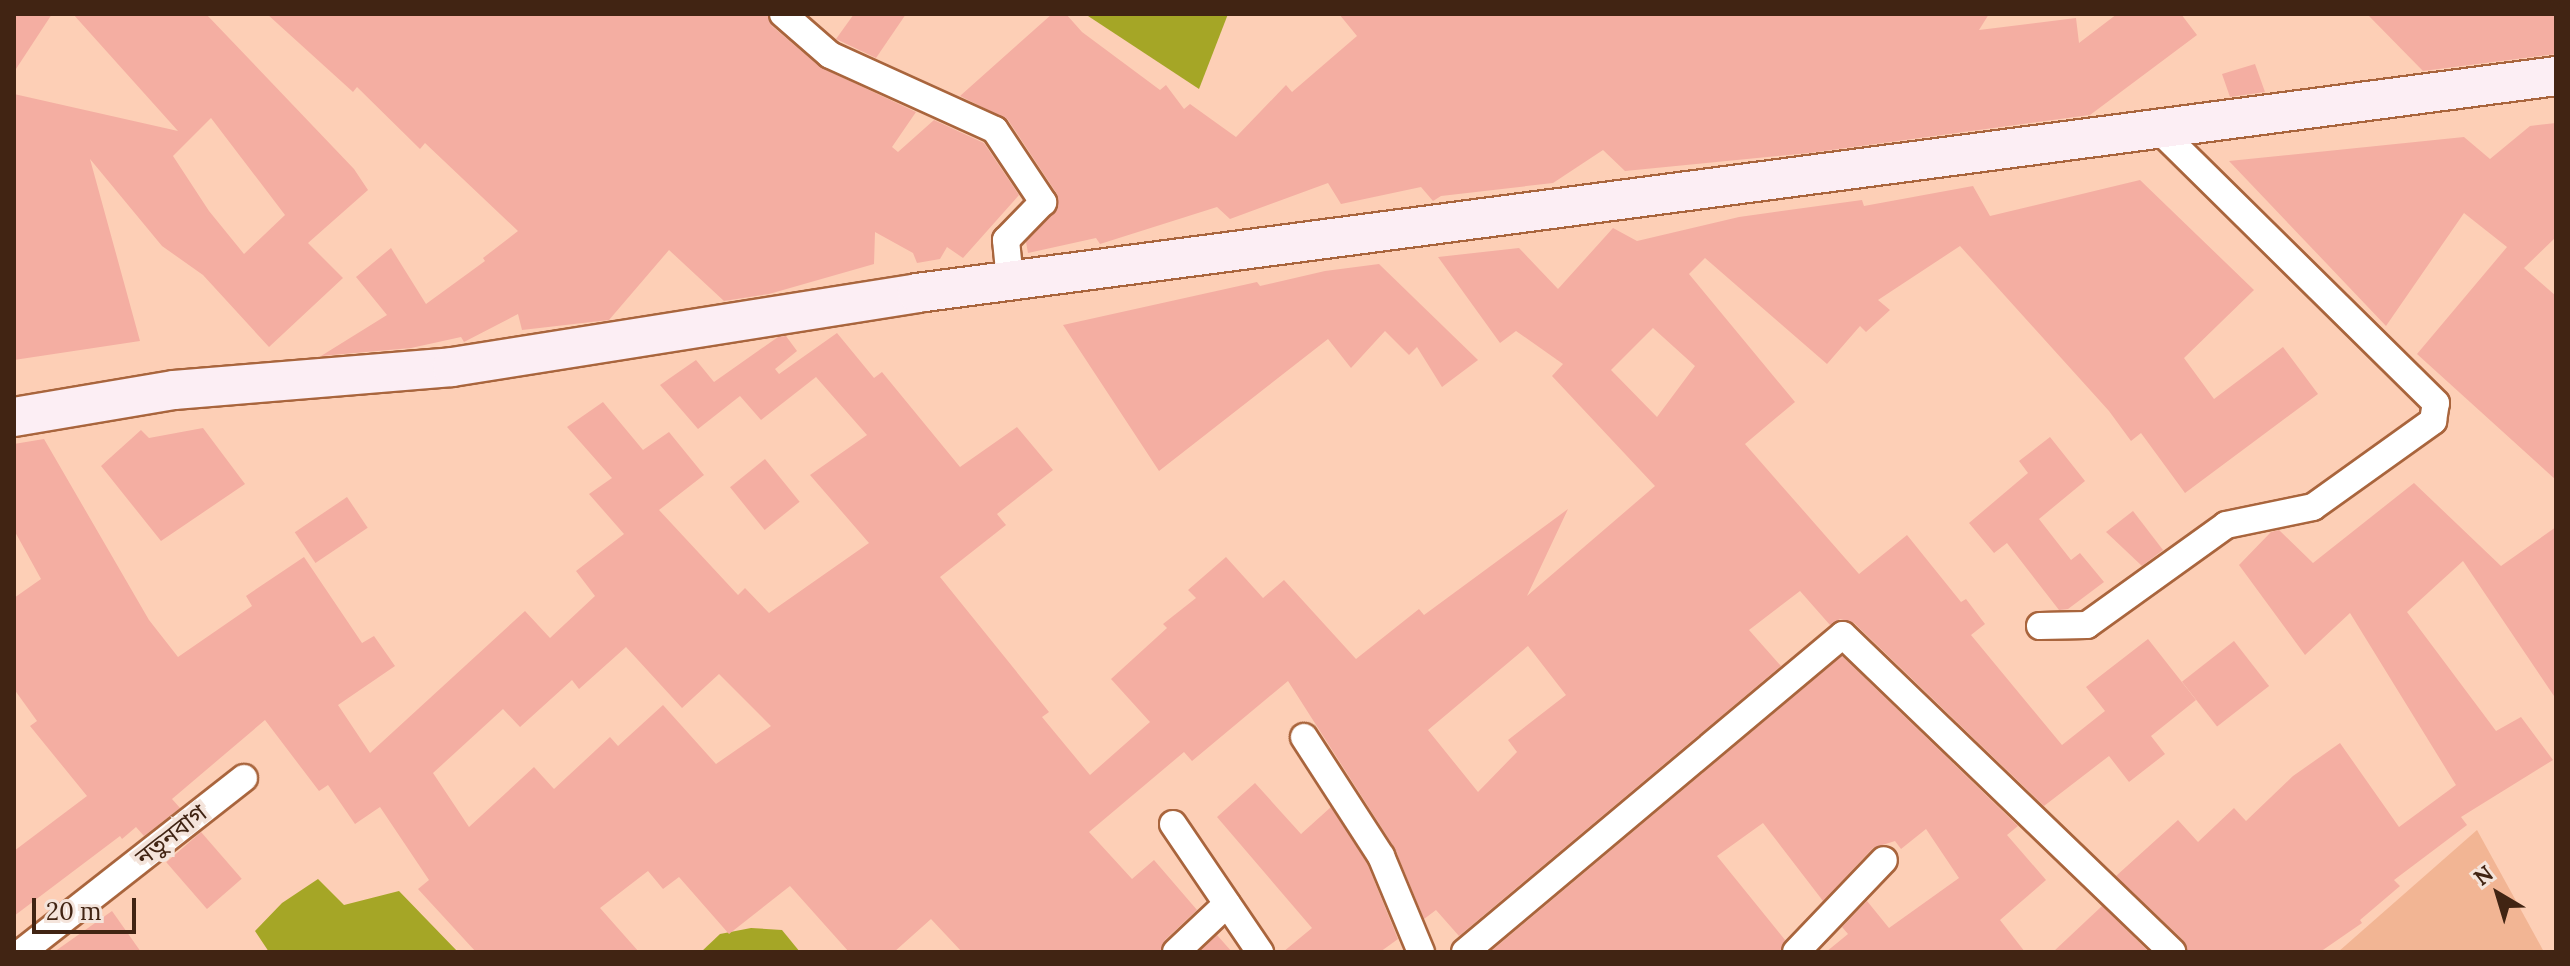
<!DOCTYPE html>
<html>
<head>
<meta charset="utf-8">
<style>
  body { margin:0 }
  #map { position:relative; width:2570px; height:966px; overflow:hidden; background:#fdcfb6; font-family:Lora,"Noto Sans Bengali",serif }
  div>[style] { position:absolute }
  .green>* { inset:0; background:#f2b594 }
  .water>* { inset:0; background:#a5a626 }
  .building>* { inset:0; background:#f4aea2; transform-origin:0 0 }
  .roads { filter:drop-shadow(2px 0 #a9653d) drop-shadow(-2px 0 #a9653d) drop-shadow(0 2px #a9653d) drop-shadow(0 -2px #a9653d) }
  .street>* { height:26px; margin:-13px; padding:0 13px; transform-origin:13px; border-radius:13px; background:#fff }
  .secondary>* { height:38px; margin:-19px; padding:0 19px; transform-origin:19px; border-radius:19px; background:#fceef4 }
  span { translate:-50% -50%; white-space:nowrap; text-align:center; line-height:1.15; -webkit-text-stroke:8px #f4e4db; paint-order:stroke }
  .street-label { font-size:24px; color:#412413 }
  .frame { position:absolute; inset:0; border:16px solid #412413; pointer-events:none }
  .north { position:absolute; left:2458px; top:854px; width:80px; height:80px; -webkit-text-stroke:6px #f4e4db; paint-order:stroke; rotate:322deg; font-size:22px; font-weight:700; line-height:32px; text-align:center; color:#412413 }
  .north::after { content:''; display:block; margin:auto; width:28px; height:36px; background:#412413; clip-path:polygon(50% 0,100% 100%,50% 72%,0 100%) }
  .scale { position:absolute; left:32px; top:898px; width:104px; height:36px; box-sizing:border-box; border:4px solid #412413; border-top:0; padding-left:10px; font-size:24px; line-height:28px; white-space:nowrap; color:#412413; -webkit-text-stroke:6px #f4e4db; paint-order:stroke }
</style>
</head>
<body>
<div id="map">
  <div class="green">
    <i style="clip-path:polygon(2477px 830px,2544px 952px,2338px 952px)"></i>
  </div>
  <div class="water">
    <i style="clip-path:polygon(1085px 14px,1228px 14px,1199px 89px)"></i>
    <i style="clip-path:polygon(318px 879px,344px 905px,399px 891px,458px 952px,269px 952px,255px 931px,282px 903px)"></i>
    <i style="clip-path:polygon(751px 928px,782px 930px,800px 952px,701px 952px,720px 934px)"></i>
  </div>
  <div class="building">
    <i style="clip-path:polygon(14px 14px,52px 14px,14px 72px)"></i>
    <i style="clip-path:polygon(evenodd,73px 14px,206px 14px,354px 169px,368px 190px,308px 243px,343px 278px,269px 347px,203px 275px,162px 246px,90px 159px,140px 341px,14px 360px,14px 94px,178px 131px,73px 14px,211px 118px,285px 215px,244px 254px,209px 211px,173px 156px,211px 118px)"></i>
    <i style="clip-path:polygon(267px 14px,767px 14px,772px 26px,820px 67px,916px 112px,892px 147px,898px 152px,934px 120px,984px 143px,1019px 195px,963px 258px,947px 247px,940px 259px,917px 263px,913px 253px,875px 232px,874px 264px,769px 294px,724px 301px,669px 250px,609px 320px,522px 330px,518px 314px,464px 342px,461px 337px,411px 348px,321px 356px,387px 315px,356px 277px,391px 248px,426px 304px,485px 261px,483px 258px,518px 231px,425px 143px,420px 149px,357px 87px,353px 92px)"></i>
    <i style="clip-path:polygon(854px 14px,906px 14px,876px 58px,836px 39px)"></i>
    <i style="clip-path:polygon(1052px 14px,1066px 14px,1082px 32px,1160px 90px,1166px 85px,1184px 109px,1190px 104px,1236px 137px,1286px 85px,1292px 92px,1357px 36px,1339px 14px,1989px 14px,1979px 30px,2076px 18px,2079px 43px,2117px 14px,2181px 14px,2197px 35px,2090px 115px,1809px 153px,1625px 171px,1603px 150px,1553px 183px,1441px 196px,1433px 201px,1421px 187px,1341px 204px,1328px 183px,1230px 219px,1217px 207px,1100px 244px,1096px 238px,1028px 253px,1026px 242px,1058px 208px,1057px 194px,1008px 120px,960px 96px)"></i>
    <i style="clip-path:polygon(2367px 14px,2556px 14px,2556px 54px,2423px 71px)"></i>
    <i style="clip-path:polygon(2255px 64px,2265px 92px,2230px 97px,2222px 74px)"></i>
    <i style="clip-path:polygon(2556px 123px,2556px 237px,2524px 268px,2556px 296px,2556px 480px,2417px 354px,2507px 247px,2464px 213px,2386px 326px,2229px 161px,2464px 137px,2490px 159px,2530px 126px)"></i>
    <i style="clip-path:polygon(evenodd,2140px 180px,2254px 290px,2184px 358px,2214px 399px,2283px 347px,2318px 394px,2185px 493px,2141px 433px,2131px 441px,2109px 411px,1960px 246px,1878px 300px,1890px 310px,1866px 332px,1860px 326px,1827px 364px,1705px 258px,1689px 274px,1795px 402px,1745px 444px,1859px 574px,1907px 535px,1961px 602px,1966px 599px,1985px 624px,1971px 635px,2062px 745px,2105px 711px,2086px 687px,2148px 639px,2196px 700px,2151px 736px,2165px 754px,2129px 782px,2109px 756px,2044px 806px,1854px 623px,1840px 619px,1830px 625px,1800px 591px,1749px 630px,1781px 666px,1459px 936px,1436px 910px,1424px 919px,1394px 847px,1288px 681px,1192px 761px,1184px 752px,1089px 832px,1132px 879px,1154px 860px,1197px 910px,1165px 940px,1160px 952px,962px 952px,931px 919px,894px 952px,849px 952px,790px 886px,729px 934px,679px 877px,663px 889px,648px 871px,600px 908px,639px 952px,476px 952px,418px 889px,429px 880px,380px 807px,355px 824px,328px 785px,319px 791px,265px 720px,172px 799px,180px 808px,144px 836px,136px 827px,122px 839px,120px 836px,14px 916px,14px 851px,87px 796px,30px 726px,37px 721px,14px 689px,14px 598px,41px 579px,14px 530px,14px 444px,44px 439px,149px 620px,178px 657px,252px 606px,246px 596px,304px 557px,362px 643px,374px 636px,395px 666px,338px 705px,370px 753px,525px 611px,550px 638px,595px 596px,576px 571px,624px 534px,589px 494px,612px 478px,567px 427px,603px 402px,643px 450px,669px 432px,704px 475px,659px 510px,738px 595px,745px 588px,769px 613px,869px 543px,810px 475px,867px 435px,816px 377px,761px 420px,740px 396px,698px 429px,660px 385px,696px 360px,714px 382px,778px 337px,786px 336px,797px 351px,775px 369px,779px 374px,837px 333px,874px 378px,882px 372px,960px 467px,1017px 427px,1053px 470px,997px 514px,1006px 525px,940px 577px,1049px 712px,1042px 717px,1090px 775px,1150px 722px,1111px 679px,1167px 628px,1163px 624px,1196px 598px,1188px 590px,1226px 557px,1263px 598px,1284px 580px,1356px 659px,1419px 609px,1424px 615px,1568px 509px,1527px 596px,1655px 486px,1552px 376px,1563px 364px,1516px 331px,1500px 343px,1438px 257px,1519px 248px,1558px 289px,1613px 228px,1637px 241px,1739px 217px,1862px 200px,1864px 206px,1973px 186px,1990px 216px,2140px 180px,1653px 328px,1695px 366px,1657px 417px,1611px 370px,1653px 328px,2140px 180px,1528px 646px,1566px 695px,1508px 740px,1517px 752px,1478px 792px,1428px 730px,1528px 646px,2140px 180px,626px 647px,682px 708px,719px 674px,771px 726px,716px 764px,663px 705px,618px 746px,610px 737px,554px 789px,534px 767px,469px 827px,433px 773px,503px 709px,520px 727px,572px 680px,579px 689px,626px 647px)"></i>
    <i style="clip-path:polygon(1379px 264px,1478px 360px,1442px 387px,1417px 347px,1409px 355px,1385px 331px,1351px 368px,1328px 339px,1159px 471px,1063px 325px,1257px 282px,1260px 286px,1325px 271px)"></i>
    <i style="clip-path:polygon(203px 428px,245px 484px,161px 541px,101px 466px,141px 430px,149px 438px)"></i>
    <i style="clip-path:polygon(2050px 437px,2085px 481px,2039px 519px,2071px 560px,2080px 553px,2104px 582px,2068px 609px,2059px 610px,2007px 543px,1994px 553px,1969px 523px,2028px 473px,2019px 461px)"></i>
    <i style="left:765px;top:459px;width:55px;height:45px;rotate:51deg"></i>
    <i style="clip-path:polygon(2414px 483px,2501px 566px,2556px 527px,2556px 699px,2463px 561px,2407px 612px,2496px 731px,2521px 717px,2553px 760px,2461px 817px,2467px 825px,2394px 880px,2400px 886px,2360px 920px,2362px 923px,2320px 952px,2188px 952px,2183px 940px,2116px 876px,2178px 820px,2198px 842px,2234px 808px,2246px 821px,2293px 776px,2340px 743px,2399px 827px,2456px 785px,2350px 613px,2305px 655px,2239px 565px,2271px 532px,2279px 530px,2313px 563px)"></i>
    <i style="left:347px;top:497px;width:37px;height:63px;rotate:56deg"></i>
    <i style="clip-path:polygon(2133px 511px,2163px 550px,2142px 566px,2106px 532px)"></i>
    <i style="left:2234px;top:641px;width:57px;height:66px;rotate:52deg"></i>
    <i style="clip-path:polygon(1842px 656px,2018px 826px,2007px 835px,2046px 880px,2000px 920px,2025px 952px,1826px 952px,1848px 934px,1842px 927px,1867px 901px,1889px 928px,1959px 878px,1926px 829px,1901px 849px,1895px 841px,1873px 848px,1823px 901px,1763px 823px,1717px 856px,1785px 940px,1780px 952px,1490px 952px)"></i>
    <i style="clip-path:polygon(1255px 783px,1301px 834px,1331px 807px,1367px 863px,1398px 939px,1380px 952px,1283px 952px,1312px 928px,1217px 817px)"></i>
    <i style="left:201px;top:832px;width:62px;height:46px;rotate:49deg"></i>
    <i style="clip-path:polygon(2102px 906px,2149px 952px,2053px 952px)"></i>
    <i style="clip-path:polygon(112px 911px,141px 952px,54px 952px)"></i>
    <i style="clip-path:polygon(1217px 935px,1232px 952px,1199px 952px)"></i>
  </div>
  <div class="roads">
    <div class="street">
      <i style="left:783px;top:14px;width:62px;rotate:41.1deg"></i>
      <i style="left:830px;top:55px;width:181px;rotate:24.4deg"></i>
      <i style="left:995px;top:130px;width:87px;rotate:56.3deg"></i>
      <i style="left:1043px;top:202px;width:53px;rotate:134.2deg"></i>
      <i style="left:1006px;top:240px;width:41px;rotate:84.4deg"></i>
      <i style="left:2040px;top:626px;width:47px;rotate:-1.2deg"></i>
      <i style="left:2087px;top:625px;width:171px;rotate:-35.7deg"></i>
      <i style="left:2226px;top:525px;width:89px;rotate:-11.7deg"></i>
      <i style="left:2313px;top:507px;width:148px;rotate:-35.6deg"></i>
      <i style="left:2433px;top:421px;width:18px;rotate:-81deg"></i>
      <i style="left:2436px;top:403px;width:392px;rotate:-135.4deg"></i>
      <i style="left:1304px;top:737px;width:142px;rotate:57.1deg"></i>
      <i style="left:1381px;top:856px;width:104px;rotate:67.4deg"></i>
      <i style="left:1173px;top:824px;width:155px;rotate:55.8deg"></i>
      <i style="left:22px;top:952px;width:282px;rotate:-38.1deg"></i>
      <i style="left:1176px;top:952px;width:70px;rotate:-43.3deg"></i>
      <i style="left:1465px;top:952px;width:493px;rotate:-40deg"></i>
      <i style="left:1843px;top:635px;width:457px;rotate:43.9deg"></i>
      <i style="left:1796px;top:952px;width:127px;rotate:-46.3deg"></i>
    </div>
    <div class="secondary">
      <i style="left:14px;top:417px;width:162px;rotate:-9.6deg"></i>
      <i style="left:174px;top:390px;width:279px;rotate:-4.7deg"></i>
      <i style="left:452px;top:367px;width:471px;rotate:-9deg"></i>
      <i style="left:917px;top:293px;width:1653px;rotate:-7.54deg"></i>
    </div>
  </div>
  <div class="street-label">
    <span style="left:171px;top:835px;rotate:-38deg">নতুনবাগ</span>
  </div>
  <div class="frame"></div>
  <div class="north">N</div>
  <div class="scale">20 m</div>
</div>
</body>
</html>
